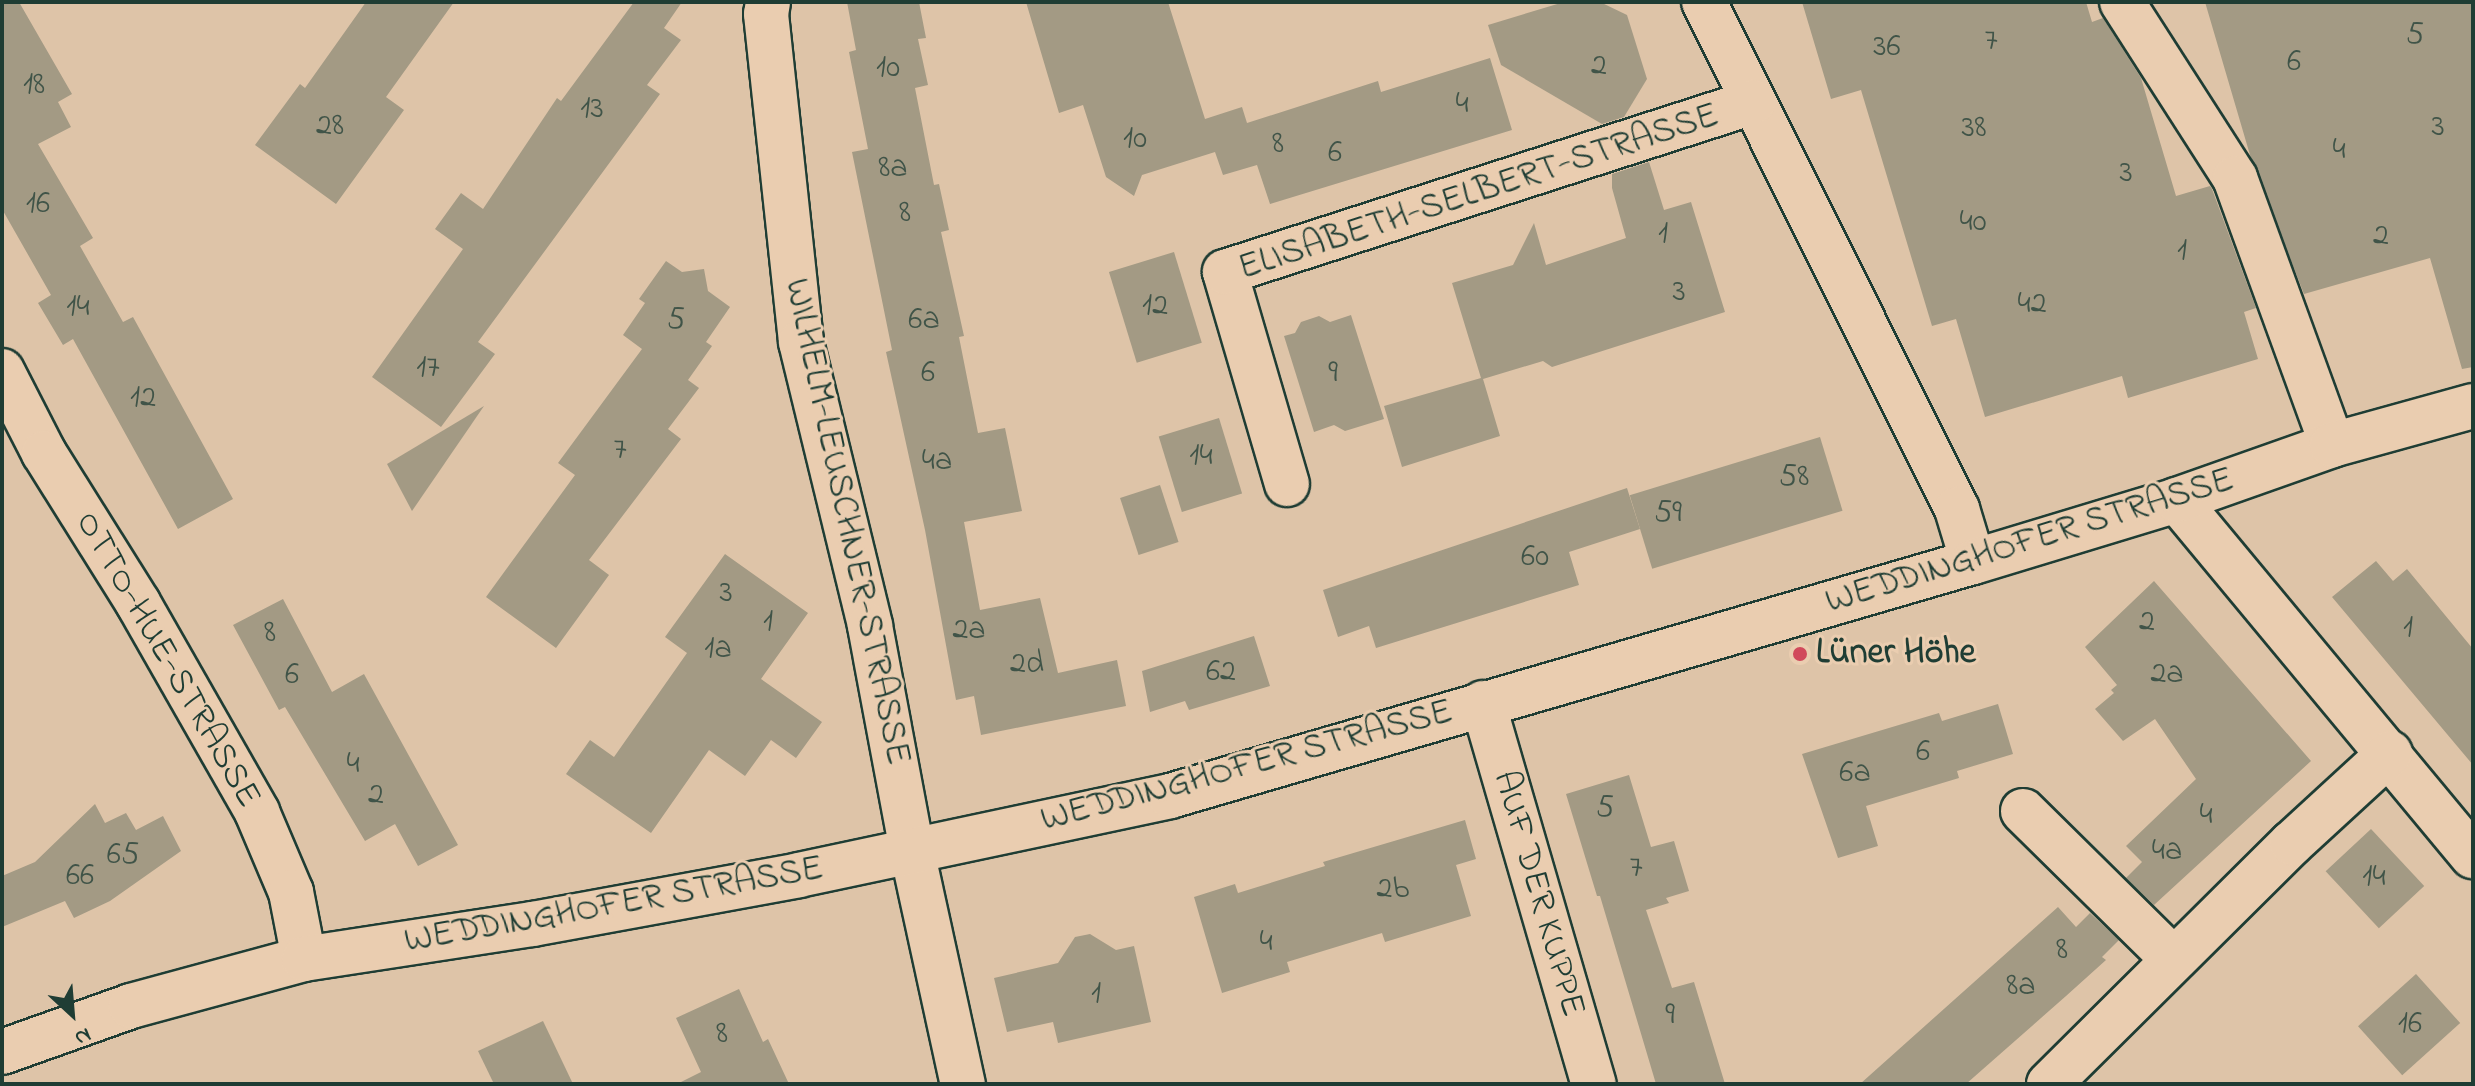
<!DOCTYPE html>
<html>
<head>
<meta charset="utf-8">
<style>
  body { margin:0 }
  #map { position:relative; width:2475px; height:1086px; overflow:hidden; background:#dec4a8; font-family:"Indie Flower",sans-serif }
  div>[style] { position:absolute }
  .building>* { inset:0; background:#a39a84; transform-origin:0 0 }
  .roads { filter:drop-shadow(2px 0 #1f3d34) drop-shadow(-2px 0 #1f3d34) drop-shadow(0 2px #1f3d34) drop-shadow(0 -2px #1f3d34) }
  .minor>* { height:44px; margin:-22px; padding:0 22px; transform-origin:22px; border-radius:22px; background:#eacdb0 }
  .dots>* { width:22px; height:22px; translate:-50% -50%; box-sizing:border-box; border:4px solid #eacdb0; border-radius:50% }
  span { translate:-50% -50%; white-space:nowrap; text-align:center; line-height:1.15; -webkit-text-stroke:6px #eacdb0; paint-order:stroke }
  .number-label { font-size:32px; color:#405448 }
  .number-label span { -webkit-text-stroke-width:0 }
  .street-label { font-size:36px; color:#1f3d34 }
  .poi-label { font-size:36px; color:#1f3d34; font-weight:700 }
  .left { translate:0 -50%; text-align:left }
  .frame { position:absolute; inset:0; border:4px solid #1f3d34; pointer-events:none }
  .north { position:absolute; left:32px; top:974px; width:80px; height:80px; -webkit-text-stroke:6px #eacdb0; paint-order:stroke; rotate:154deg; font-size:22px; font-weight:700; line-height:32px; text-align:center; color:#1f3d34 }
  .north::after { content:''; display:block; margin:auto; width:28px; height:36px; background:#1f3d34; clip-path:polygon(50% 0,100% 100%,50% 72%,0 100%) }
</style>
</head>
<body>
<div id="map">
  <div class="building">
    <i style="clip-path:polygon(2px 2px,19px 2px,72px 94px,58px 102px,71px 127px,38px 144px,93px 238px,80px 246px,123px 322px,133px 317px,233px 499px,178px 529px,73px 339px,63px 345px,38px 303px,51px 295px,2px 209px)"></i>
    <i style="clip-path:polygon(366px 2px,454px 2px,386px 97px,404px 110px,336px 204px,255px 145px,300px 84px,305px 88px)"></i>
    <i style="clip-path:polygon(634px 2px,682px 2px,664px 28px,681px 40px,647px 85px,660px 94px,478px 342px,495px 354px,441px 427px,372px 377px,463px 249px,435px 229px,461px 193px,483px 209px,557px 98px,561px 101px)"></i>
    <i style="clip-path:polygon(847px 2px,919px 2px,926px 38px,918px 39px,928px 85px,915px 88px,934px 185px,939px 184px,949px 230px,941px 232px,964px 336px,959px 337px,978px 433px,1005px 428px,1022px 511px,964px 522px,980px 610px,1040px 598px,1058px 673px,1117px 660px,1126px 706px,981px 735px,974px 696px,956px 700px,925px 530px,886px 352px,892px 350px,852px 152px,868px 149px,849px 52px,856px 50px)"></i>
    <i style="clip-path:polygon(1026px 2px,1168px 2px,1205px 119px,1242px 107px,1247px 123px,1378px 81px,1381px 92px,1490px 58px,1512px 130px,1270px 204px,1257px 165px,1223px 175px,1215px 152px,1142px 175px,1134px 196px,1106px 177px,1083px 105px,1059px 113px)"></i>
    <i style="clip-path:polygon(1564px 2px,1600px 2px,1627px 15px,1647px 79px,1624px 117px,1602px 124px,1501px 65px,1488px 25px)"></i>
    <i style="clip-path:polygon(1802px 2px,2086px 2px,2092px 22px,2103px 18px,2141px 78px,2176px 196px,2210px 186px,2212px 189px,2256px 308px,2244px 312px,2258px 359px,2128px 398px,2122px 376px,1985px 417px,1956px 319px,1932px 326px,1861px 90px,1831px 99px)"></i>
    <i style="clip-path:polygon(2205px 2px,2473px 2px,2473px 367px,2462px 369px,2430px 258px,2304px 294px,2250px 155px)"></i>
    <i style="clip-path:polygon(1649px 162px,1664px 210px,1691px 202px,1725px 312px,1552px 367px,1543px 361px,1483px 379px,1500px 436px,1402px 467px,1384px 406px,1481px 378px,1452px 283px,1513px 265px,1534px 223px,1546px 265px,1626px 238px,1612px 188px,1612px 174px)"></i>
    <i style="left:1174px;top:252px;width:95px;height:68px;rotate:73deg"></i>
    <i style="clip-path:polygon(666px 261px,682px 272px,704px 269px,708px 291px,730px 307px,706px 342px,712px 346px,688px 380px,699px 388px,668px 429px,681px 439px,589px 560px,609px 575px,556px 648px,486px 597px,575px 475px,558px 463px,642px 349px,623px 335px,645px 303px,639px 299px)"></i>
    <i style="clip-path:polygon(1351px 315px,1384px 419px,1345px 431px,1334px 425px,1314px 432px,1284px 336px,1295px 333px,1301px 322px,1319px 316px,1330px 322px)"></i>
    <i style="clip-path:polygon(484px 406px,412px 511px,387px 464px)"></i>
    <i style="left:1219px;top:418px;width:79px;height:63px;rotate:73deg"></i>
    <i style="left:1820px;top:437px;width:77px;height:199px;rotate:73deg"></i>
    <i style="left:1160px;top:485px;width:60px;height:42px;rotate:72deg"></i>
    <i style="clip-path:polygon(1627px 488px,1640px 529px,1569px 552px,1579px 585px,1376px 648px,1369px 626px,1338px 637px,1323px 590px)"></i>
    <i style="clip-path:polygon(725px 554px,808px 613px,761px 679px,822px 722px,796px 758px,771px 740px,745px 776px,709px 750px,651px 833px,566px 774px,590px 740px,614px 757px,687px 653px,665px 637px)"></i>
    <i style="clip-path:polygon(2376px 561px,2393px 581px,2407px 569px,2473px 649px,2473px 765px,2332px 597px)"></i>
    <i style="clip-path:polygon(2154px 581px,2311px 761px,2154px 905px,2126px 878px,2142px 862px,2126px 846px,2196px 779px,2155px 719px,2123px 741px,2095px 709px,2114px 693px,2111px 690px,2117px 685px,2085px 647px)"></i>
    <i style="clip-path:polygon(283px 599px,332px 692px,364px 674px,458px 845px,418px 866px,395px 824px,365px 841px,285px 707px,279px 710px,233px 625px)"></i>
    <i style="clip-path:polygon(1254px 636px,1270px 686px,1189px 710px,1185px 701px,1150px 712px,1142px 671px)"></i>
    <i style="clip-path:polygon(1998px 704px,2013px 754px,1957px 771px,1959px 778px,1866px 806px,1878px 846px,1838px 858px,1802px 754px,1939px 713px,1942px 721px)"></i>
    <i style="clip-path:polygon(1629px 775px,1651px 847px,1674px 841px,1689px 891px,1666px 898px,1669px 903px,1646px 910px,1672px 988px,1694px 982px,1725px 1084px,1656px 1084px,1600px 896px,1597px 896px,1566px 794px)"></i>
    <i style="clip-path:polygon(95px 804px,105px 823px,126px 813px,136px 830px,163px 816px,181px 851px,110px 901px,74px 918px,65px 901px,2px 927px,2px 876px,35px 862px)"></i>
    <i style="clip-path:polygon(1465px 820px,1476px 859px,1456px 865px,1471px 916px,1385px 942px,1382px 933px,1287px 962px,1290px 972px,1222px 993px,1194px 897px,1235px 884px,1238px 893px,1325px 866px,1323px 862px)"></i>
    <i style="left:2371px;top:829px;width:78px;height:62px;rotate:47deg"></i>
    <i style="clip-path:polygon(2058px 907px,2076px 927px,2090px 913px,2119px 940px,2102px 957px,2106px 960px,2066px 996px,1966px 1084px,1860px 1084px)"></i>
    <i style="clip-path:polygon(1090px 934px,1116px 950px,1134px 946px,1151px 1022px,1058px 1043px,1053px 1022px,1007px 1032px,994px 978px,1058px 963px,1075px 937px)"></i>
    <i style="left:2416px;top:974px;width:66px;height:78px;rotate:48deg"></i>
    <i style="clip-path:polygon(739px 989px,763px 1042px,768px 1039px,789px 1084px,677px 1084px,701px 1072px,676px 1018px)"></i>
    <i style="clip-path:polygon(543px 1021px,573px 1084px,494px 1084px,478px 1051px)"></i>
  </div>
  <div class="roads">
    <div class="minor">
      <i style="left:768px;top:2px;width:12px;rotate:99deg"></i>
      <i style="left:766px;top:14px;width:330px;rotate:83.9deg"></i>
      <i style="left:801px;top:342px;width:292px;rotate:76.3deg"></i>
      <i style="left:870px;top:626px;width:229px;rotate:79.4deg"></i>
      <i style="left:912px;top:851px;width:239px;rotate:77.7deg"></i>
      <i style="left:1704px;top:2px;width:567px;rotate:63.48deg"></i>
      <i style="left:1957px;top:509px;width:55px;rotate:73.2deg"></i>
      <i style="left:2122px;top:2px;width:209px;rotate:57.3deg"></i>
      <i style="left:2235px;top:178px;width:284px;rotate:70deg"></i>
      <i style="left:2px;top:371px;width:92px;rotate:62.9deg"></i>
      <i style="left:44px;top:453px;width:177px;rotate:57.9deg"></i>
      <i style="left:138px;top:603px;width:241px;rotate:60.3deg"></i>
      <i style="left:257px;top:812px;width:87px;rotate:67deg"></i>
      <i style="left:291px;top:892px;width:68px;rotate:79deg"></i>
      <i style="left:1287px;top:484px;width:221px;rotate:-106.3deg"></i>
      <i style="left:1225px;top:272px;width:555px;rotate:-17.85deg"></i>
      <i style="left:2177px;top:500px;width:463px;rotate:50.3deg"></i>
      <i style="left:1483px;top:703px;width:397px;rotate:73.8deg"></i>
      <i style="left:2023px;top:811px;width:211px;rotate:44.6deg"></i>
      <i style="left:2px;top:1052px;width:137px;rotate:-19.6deg"></i>
      <i style="left:131px;top:1006px;width:179px;rotate:-15.2deg"></i>
      <i style="left:304px;top:959px;width:232px;rotate:-8.7deg"></i>
      <i style="left:533px;top:924px;width:270px;rotate:-10.4deg"></i>
      <i style="left:799px;top:875px;width:379px;rotate:-12deg"></i>
      <i style="left:1170px;top:796px;width:836px;rotate:-16.25deg"></i>
      <i style="left:1973px;top:562px;width:213px;rotate:-16.9deg"></i>
      <i style="left:2177px;top:500px;width:164px;rotate:-19.5deg"></i>
      <i style="left:2332px;top:445px;width:146px;rotate:-15.5deg"></i>
      <i style="left:2049px;top:1084px;width:342px;rotate:-44.8deg"></i>
      <i style="left:2292px;top:843px;width:133px;rotate:-42.6deg"></i>
    </div>
  </div>
  <div class="dots">
    <i style="left:1800px;top:654px;background:#d1495b"></i>
  </div>
  <div class="number-label">
    <span style="left:2415px;top:36px">5</span>
    <span style="left:1991px;top:42px">7</span>
    <span style="left:1887px;top:48px">36</span>
    <span style="left:2294px;top:63px">6</span>
    <span style="left:1599px;top:67px">2</span>
    <span style="left:888px;top:69px">10</span>
    <span style="left:34px;top:86px">18</span>
    <span style="left:1462px;top:105px">4</span>
    <span style="left:592px;top:110px">13</span>
    <span style="left:330px;top:127px">28</span>
    <span style="left:2438px;top:128px">3</span>
    <span style="left:1974px;top:129px">38</span>
    <span style="left:1135px;top:140px">10</span>
    <span style="left:1278px;top:145px">8</span>
    <span style="left:2339px;top:151px">4</span>
    <span style="left:1335px;top:154px">6</span>
    <span style="left:893px;top:169px">8a</span>
    <span style="left:2126px;top:174px">3</span>
    <span style="left:38px;top:205px">16</span>
    <span style="left:905px;top:214px">8</span>
    <span style="left:1973px;top:223px">40</span>
    <span style="left:1663px;top:235px">1</span>
    <span style="left:2381px;top:237px">2</span>
    <span style="left:2182px;top:252px">1</span>
    <span style="left:1679px;top:293px">3</span>
    <span style="left:2032px;top:305px">42</span>
    <span style="left:1155px;top:307px">12</span>
    <span style="left:78px;top:308px">14</span>
    <span style="left:676px;top:321px">5</span>
    <span style="left:924px;top:321px">6a</span>
    <span style="left:428px;top:369px">17</span>
    <span style="left:928px;top:374px">6</span>
    <span style="left:1333px;top:374px">9</span>
    <span style="left:143px;top:399px">12</span>
    <span style="left:620px;top:451px">7</span>
    <span style="left:1201px;top:457px">14</span>
    <span style="left:937px;top:462px">4a</span>
    <span style="left:1794px;top:478px">58</span>
    <span style="left:1668px;top:514px">59</span>
    <span style="left:1535px;top:558px">60</span>
    <span style="left:726px;top:594px">3</span>
    <span style="left:768px;top:623px">1</span>
    <span style="left:2147px;top:623px">2</span>
    <span style="left:2408px;top:629px">1</span>
    <span style="left:969px;top:631px">2a</span>
    <span style="left:270px;top:634px">8</span>
    <span style="left:718px;top:650px">1a</span>
    <span style="left:1027px;top:665px">2d</span>
    <span style="left:1221px;top:673px">62</span>
    <span style="left:2167px;top:675px">2a</span>
    <span style="left:292px;top:676px">6</span>
    <span style="left:1923px;top:753px">6</span>
    <span style="left:353px;top:765px">4</span>
    <span style="left:1855px;top:774px">6a</span>
    <span style="left:376px;top:796px">2</span>
    <span style="left:1605px;top:809px">5</span>
    <span style="left:2206px;top:816px">4</span>
    <span style="left:2167px;top:852px">4a</span>
    <span style="left:123px;top:856px">65</span>
    <span style="left:1636px;top:869px">7</span>
    <span style="left:80px;top:877px">66</span>
    <span style="left:2374px;top:878px">14</span>
    <span style="left:1393px;top:890px">2b</span>
    <span style="left:1266px;top:943px">4</span>
    <span style="left:2062px;top:951px">8</span>
    <span style="left:2021px;top:987px">8a</span>
    <span style="left:1096px;top:995px">1</span>
    <span style="left:1670px;top:1016px">9</span>
    <span style="left:2410px;top:1025px">16</span>
    <span style="left:722px;top:1035px">8</span>
  </div>
  <div class="street-label">
    <span style="left:1479px;top:193px;rotate:-18deg">ELISABETH-SELBERT-STRASSE</span>
    <span style="left:846px;top:522px;rotate:78deg">WILHELM-LEUSCHNER-STRASSE</span>
    <span style="left:2030px;top:542px;rotate:-17deg">WEDDINGHOFER STRASSE</span>
    <span style="left:167px;top:660px;rotate:60deg">OTTO-HUE-STRASSE</span>
    <span style="left:1247px;top:767px;rotate:-15deg">WEDDINGHOFER STRASSE</span>
    <span style="left:1538px;top:894px;rotate:74deg">AUF DER KUPPE</span>
    <span style="left:614px;top:906px;rotate:-10deg">WEDDINGHOFER STRASSE</span>
  </div>
  <div class="poi-label">
    <span class="left" style="left:1816px;top:654px">Lüner Höhe</span>
  </div>
  <div class="frame"></div>
  <div class="north">N</div>
</div>
</body>
</html>
